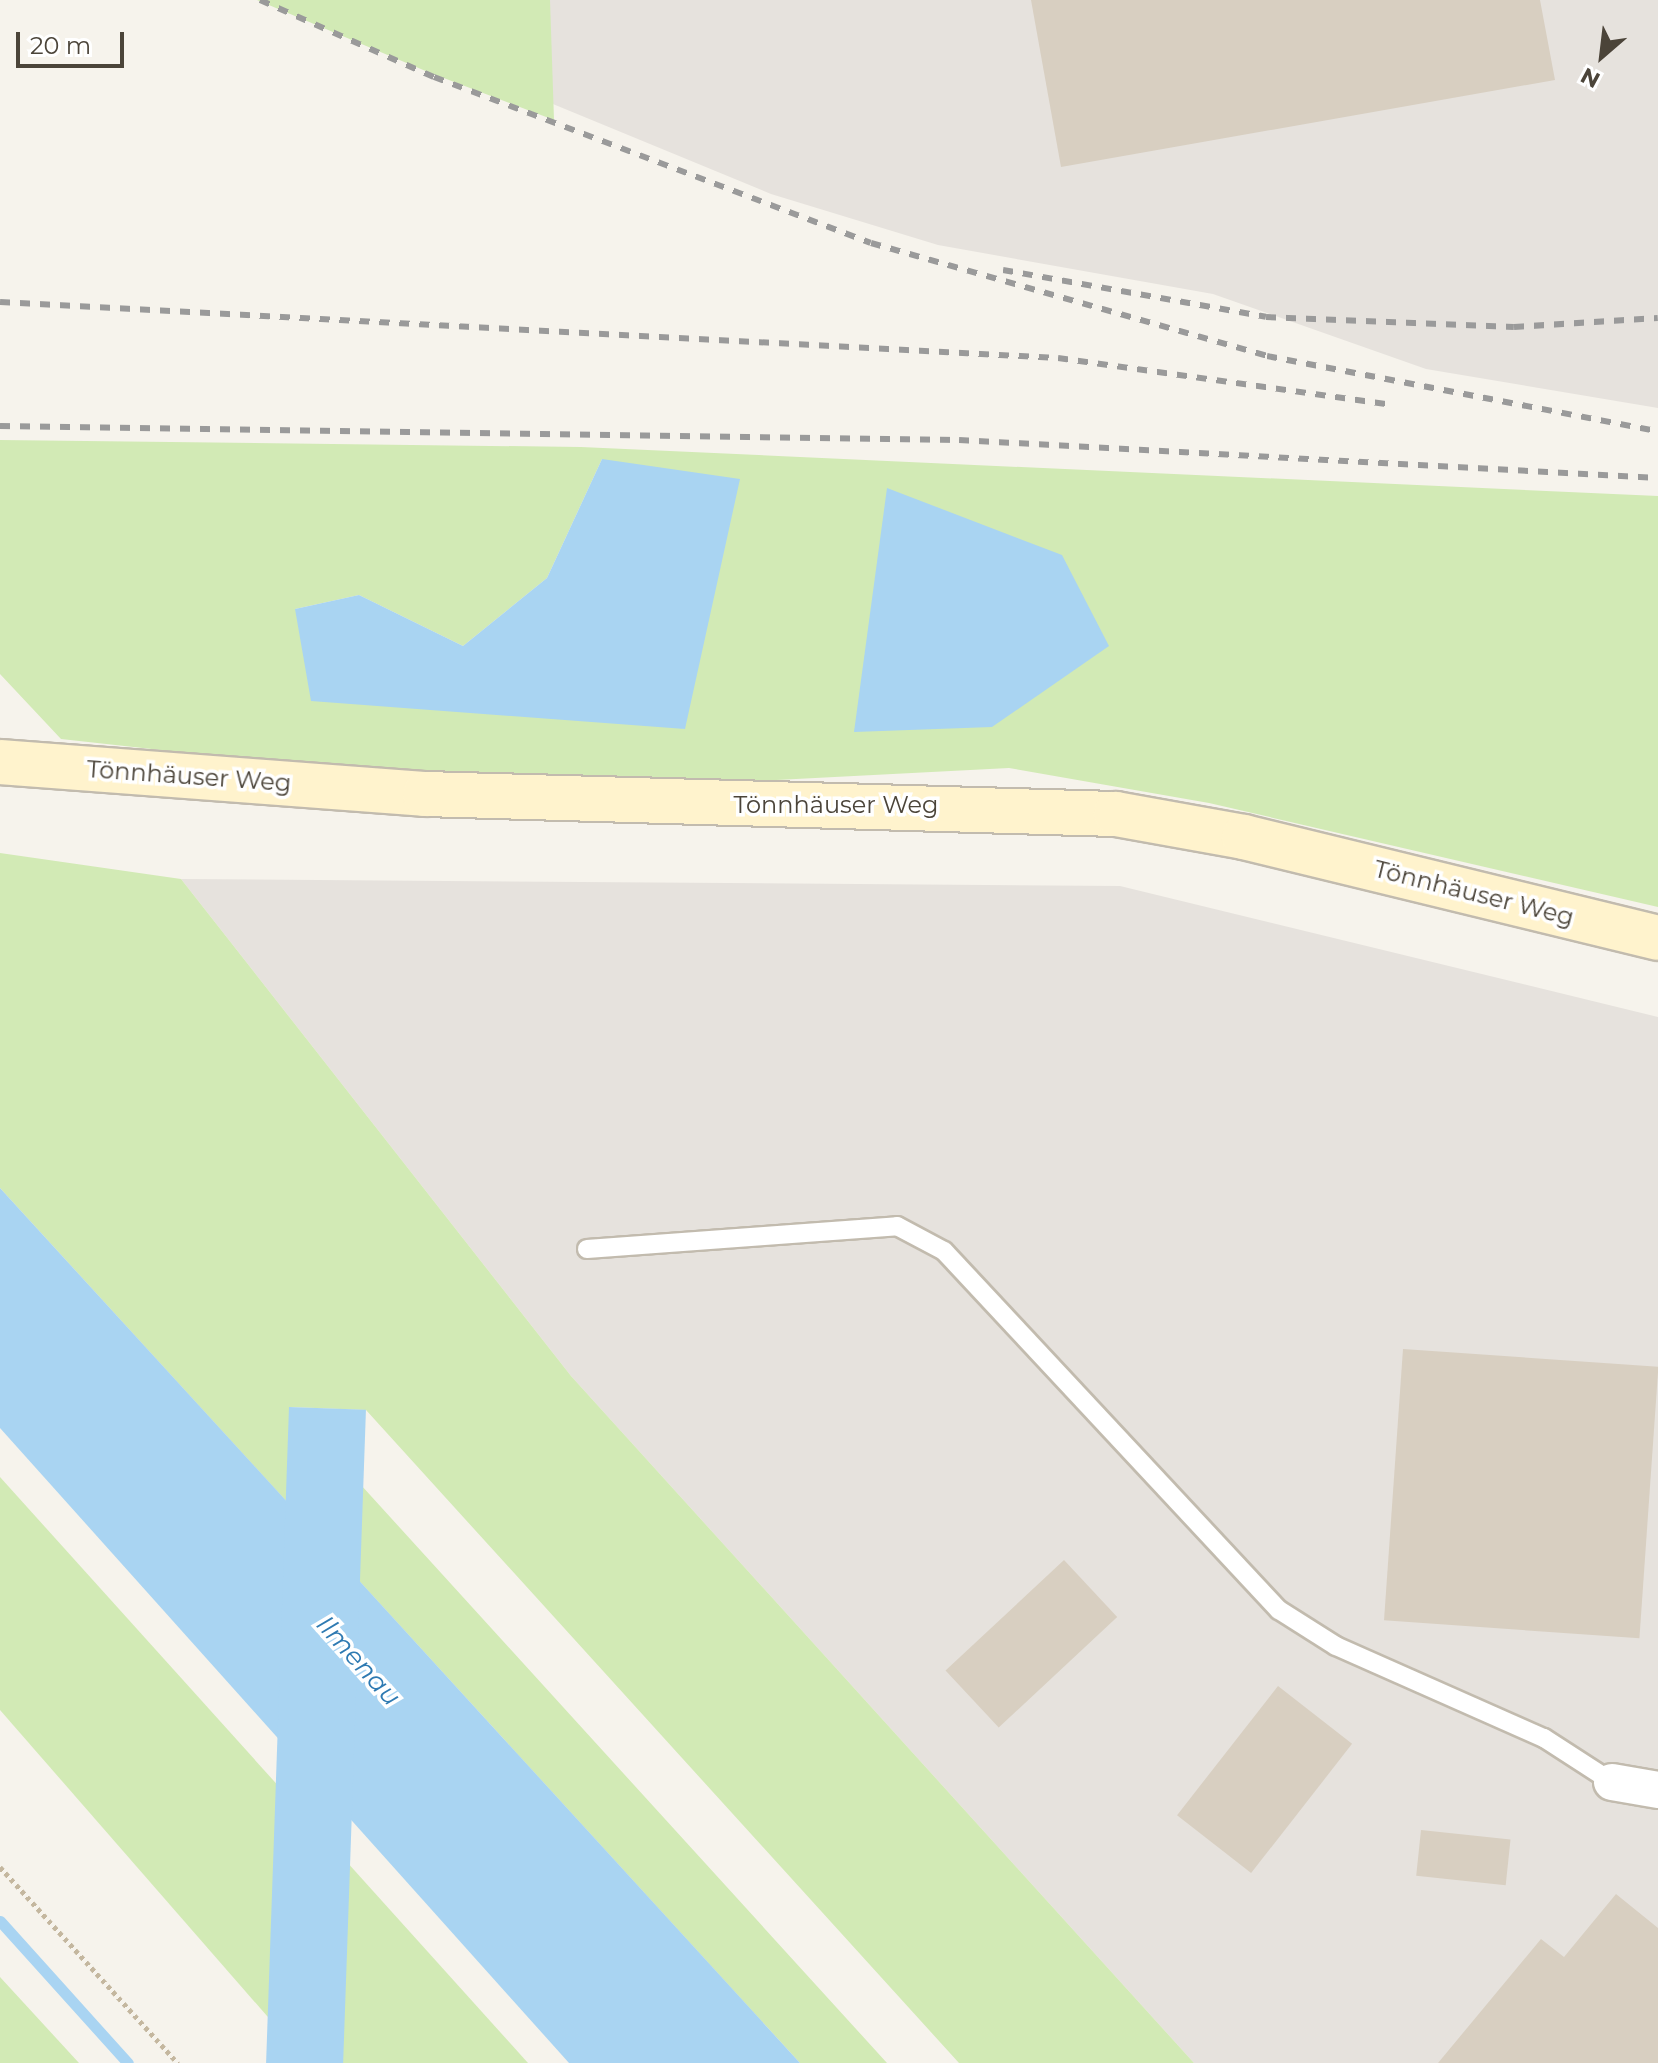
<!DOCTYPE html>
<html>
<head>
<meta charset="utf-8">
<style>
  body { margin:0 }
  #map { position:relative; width:1658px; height:2063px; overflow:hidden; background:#f6f3ec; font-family:Montserrat,sans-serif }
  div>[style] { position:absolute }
  .industrial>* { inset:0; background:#e6e2dd }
  .green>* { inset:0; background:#d2eab5 }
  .water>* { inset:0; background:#a9d4f2; transform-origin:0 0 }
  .stream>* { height:11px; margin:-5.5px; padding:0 5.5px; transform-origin:5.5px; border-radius:5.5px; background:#a9d4f2 }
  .building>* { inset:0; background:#d8cfc1; transform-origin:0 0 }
  .path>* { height:5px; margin-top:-2.5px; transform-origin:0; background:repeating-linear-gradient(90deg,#c4b79f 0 4px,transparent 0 8px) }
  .roads { filter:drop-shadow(2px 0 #c2bbae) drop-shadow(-2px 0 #c2bbae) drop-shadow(0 2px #c2bbae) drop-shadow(0 -2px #c2bbae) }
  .lane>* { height:18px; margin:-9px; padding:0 9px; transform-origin:9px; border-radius:9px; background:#fff }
  .street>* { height:36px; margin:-18px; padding:0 18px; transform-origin:18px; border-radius:18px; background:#fff }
  .secondary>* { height:44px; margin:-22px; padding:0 22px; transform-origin:22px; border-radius:22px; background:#fff3cd }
  .rail>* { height:6px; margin-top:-3px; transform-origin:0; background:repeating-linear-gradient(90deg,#9a9a9a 0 10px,transparent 0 20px) }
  span { translate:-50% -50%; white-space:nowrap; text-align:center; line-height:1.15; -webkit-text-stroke:7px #fff; paint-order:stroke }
  .street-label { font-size:24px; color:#4b4439 }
  .water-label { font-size:26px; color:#2e7ab2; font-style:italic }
  .north { position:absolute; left:1562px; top:16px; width:80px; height:80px; -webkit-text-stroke:6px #fff; paint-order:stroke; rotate:208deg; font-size:22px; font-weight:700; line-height:32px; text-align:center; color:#4b4439 }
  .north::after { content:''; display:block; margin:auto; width:28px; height:36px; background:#4b4439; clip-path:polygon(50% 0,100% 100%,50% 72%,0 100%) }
  .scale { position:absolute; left:16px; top:32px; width:108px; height:36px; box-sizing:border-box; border:4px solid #4b4439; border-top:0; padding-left:10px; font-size:24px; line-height:28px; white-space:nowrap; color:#4b4439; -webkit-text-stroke:6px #fff; paint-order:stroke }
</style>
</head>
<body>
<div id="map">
  <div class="industrial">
    <i style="clip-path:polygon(301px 0,1658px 0,1658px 408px,1426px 369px,1213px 294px,938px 245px,771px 194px)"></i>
    <i style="clip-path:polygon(181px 879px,1120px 886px,1658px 1017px,1658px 2063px,1194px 2063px,571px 1376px)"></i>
  </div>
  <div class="green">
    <i style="clip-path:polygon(257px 0,550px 0,554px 120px,428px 72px)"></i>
    <i style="clip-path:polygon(evenodd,0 440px,581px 447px,1658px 496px,1658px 907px,1209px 803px,1009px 768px,719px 783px,361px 772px,61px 739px,0 674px,0 440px,602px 459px,685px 729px,295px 609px,359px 595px,463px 646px,547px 578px,602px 459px)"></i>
    <i style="clip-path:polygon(0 853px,181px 879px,571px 1376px,1194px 2063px,959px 2063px,366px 1410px,290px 1407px,887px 2063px,800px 2063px,0 1188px)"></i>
    <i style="clip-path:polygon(0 1477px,528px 2063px,308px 2063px,0 1710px)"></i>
    <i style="clip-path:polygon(0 1977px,79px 2063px,0 2063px)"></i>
  </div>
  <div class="water">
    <i style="clip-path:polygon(602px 459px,740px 479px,685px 729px,311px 701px,295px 609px,359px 595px,463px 646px,547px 578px)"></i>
    <i style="clip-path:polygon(887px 488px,1062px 555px,1109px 646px,992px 727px,854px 732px)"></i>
    <i style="clip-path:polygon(0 1188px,312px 1529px,800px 2063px,569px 2063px,0 1428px)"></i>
    <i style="left:289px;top:1407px;width:77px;height:888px;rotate:2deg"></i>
  </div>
  <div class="stream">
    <i style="left:0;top:1921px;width:191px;rotate:48deg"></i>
  </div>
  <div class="building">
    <i style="clip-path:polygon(1031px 0,1540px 0,1555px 80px,1061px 167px)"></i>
    <i style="left:1403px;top:1349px;width:256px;height:272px;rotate:4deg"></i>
    <i style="left:1064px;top:1560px;width:78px;height:162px;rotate:47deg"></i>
    <i style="left:1278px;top:1686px;width:94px;height:164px;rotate:38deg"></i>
    <i style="left:1421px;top:1830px;width:90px;height:46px;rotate:6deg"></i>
    <i style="clip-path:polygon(1616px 1894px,1658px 1928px,1658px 2063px,1438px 2063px,1541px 1939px,1564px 1957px)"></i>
  </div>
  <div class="path">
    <i style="left:0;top:1867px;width:265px;rotate:47.8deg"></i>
  </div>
  <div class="roads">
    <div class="lane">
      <i style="left:587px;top:1249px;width:311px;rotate:-4.2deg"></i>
      <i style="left:897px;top:1226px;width:53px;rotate:28deg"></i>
      <i style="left:944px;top:1251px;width:491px;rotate:47deg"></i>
      <i style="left:1279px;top:1610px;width:67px;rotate:32.3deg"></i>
      <i style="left:1336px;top:1646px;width:227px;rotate:23.9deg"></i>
      <i style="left:1544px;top:1738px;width:81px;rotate:32.9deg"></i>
    </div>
    <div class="street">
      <i style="left:1612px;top:1782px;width:47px;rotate:9.9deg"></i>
    </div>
    <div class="secondary">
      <i style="left:0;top:762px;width:426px;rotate:4.3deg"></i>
      <i style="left:425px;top:794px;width:691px;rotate:1.66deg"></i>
      <i style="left:1116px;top:814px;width:130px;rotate:10.2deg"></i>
      <i style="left:1244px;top:837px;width:426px;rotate:13.7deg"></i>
    </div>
  </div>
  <div class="rail">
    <i style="left:260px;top:0;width:190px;rotate:23.9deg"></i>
    <i style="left:434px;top:77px;width:467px;rotate:20.8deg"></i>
    <i style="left:871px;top:243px;width:412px;rotate:15.9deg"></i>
    <i style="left:1267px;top:356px;width:398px;rotate:10.9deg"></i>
    <i style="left:1003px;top:270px;width:267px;rotate:10.1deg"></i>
    <i style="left:1266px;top:317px;width:248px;rotate:2.3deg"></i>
    <i style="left:1514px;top:327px;width:144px;rotate:-3.6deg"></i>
    <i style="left:0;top:302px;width:1059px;rotate:3.03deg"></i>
    <i style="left:1058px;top:358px;width:338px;rotate:8deg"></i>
    <i style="left:0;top:426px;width:959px;rotate:0.84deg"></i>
    <i style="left:959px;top:440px;width:700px;rotate:3.11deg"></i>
  </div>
  <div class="street-label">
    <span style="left:189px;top:776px;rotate:4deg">Tönnhäuser Weg</span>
    <span style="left:836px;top:805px">Tönnhäuser Weg</span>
    <span style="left:1474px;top:893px;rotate:14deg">Tönnhäuser Weg</span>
  </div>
  <div class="water-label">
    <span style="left:358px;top:1661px;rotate:48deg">Ilmenau</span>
  </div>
  <div class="north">N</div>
  <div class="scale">20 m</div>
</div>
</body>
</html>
